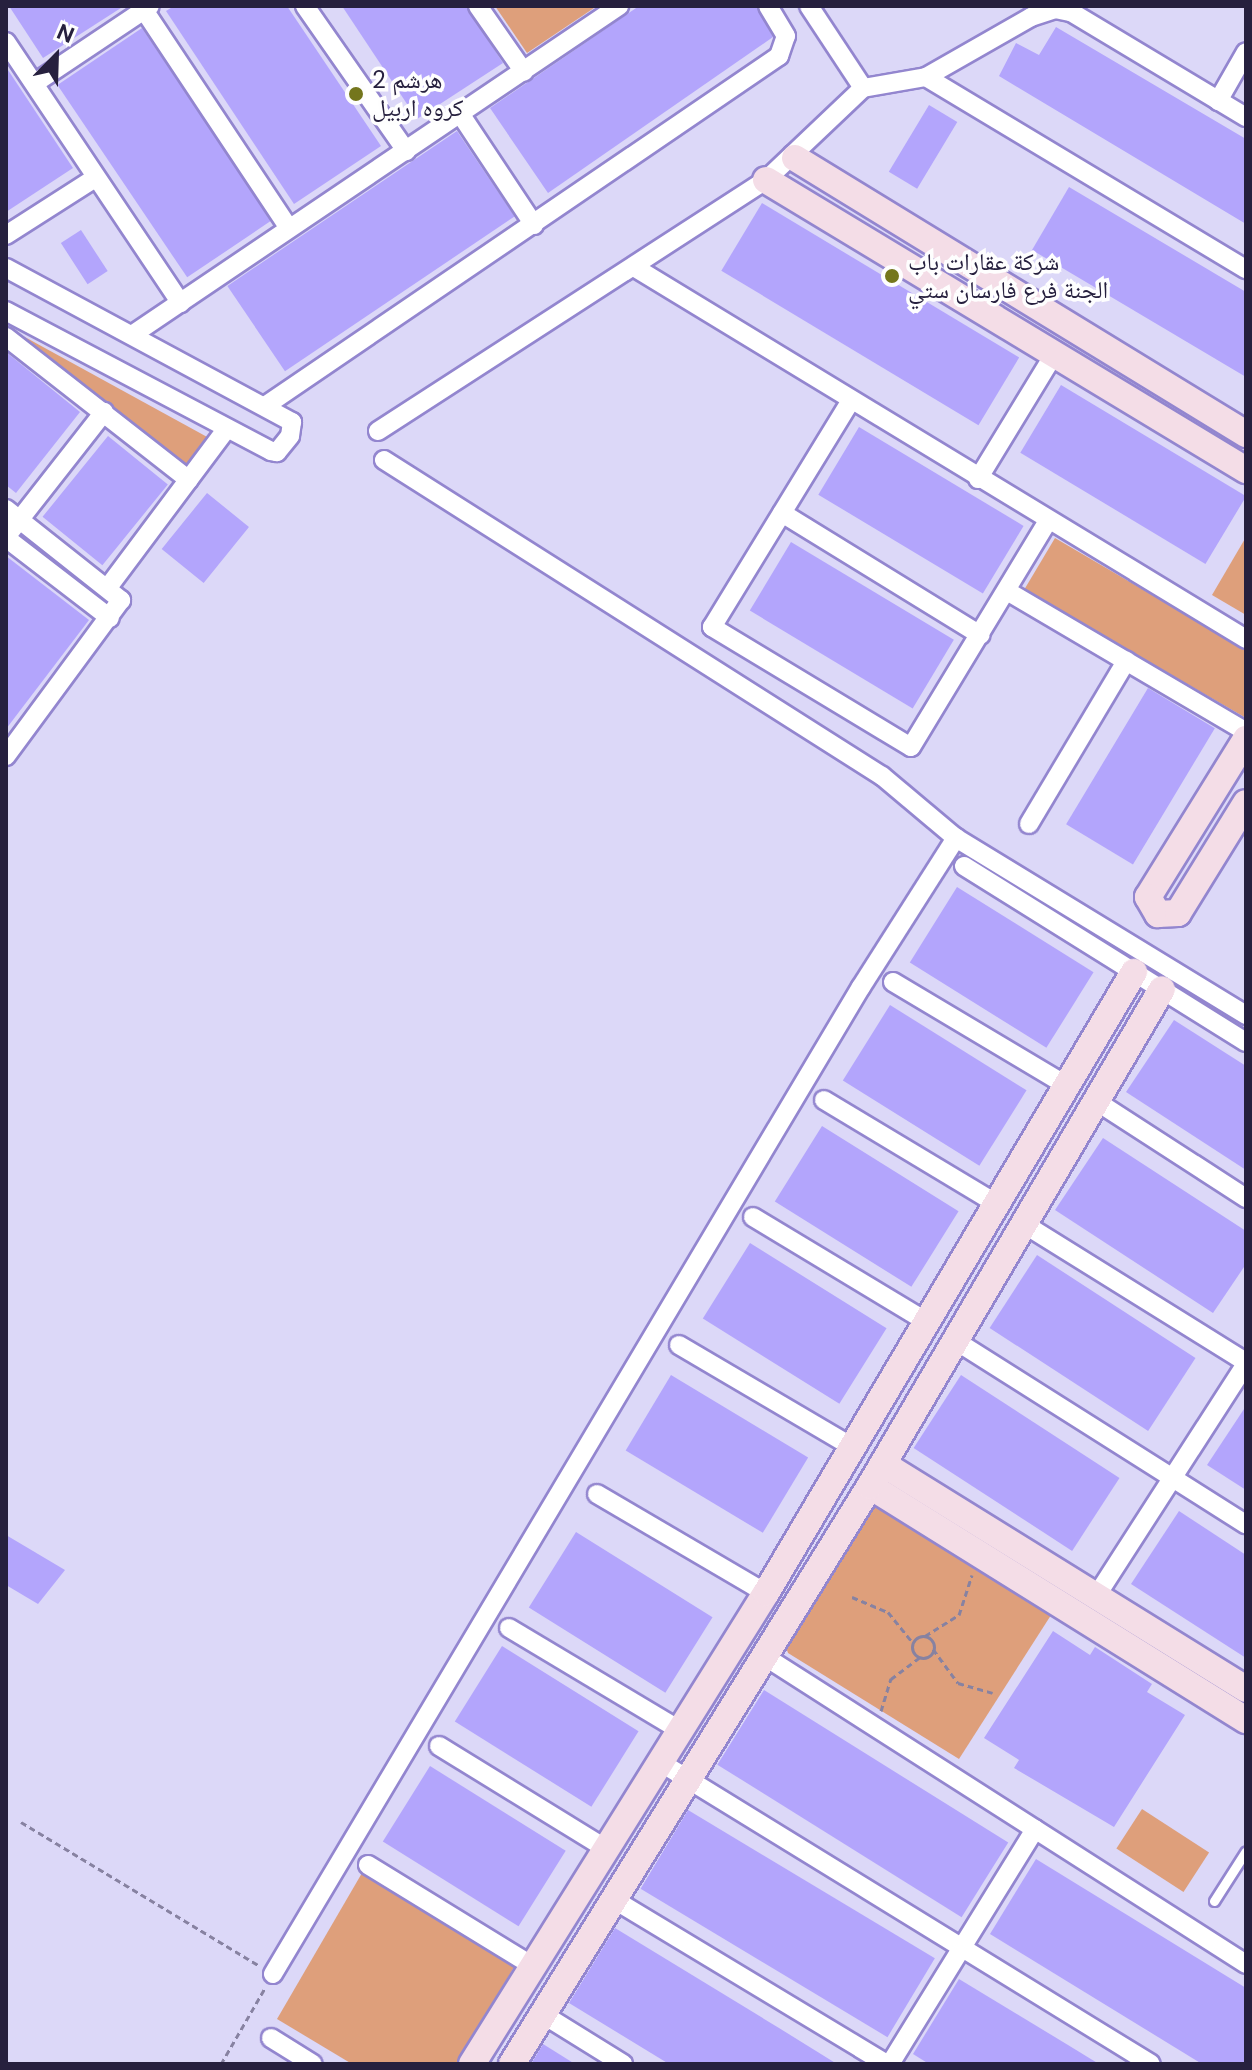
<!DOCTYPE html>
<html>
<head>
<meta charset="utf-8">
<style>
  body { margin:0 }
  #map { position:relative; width:1252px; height:2070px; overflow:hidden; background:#dcd8f8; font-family:"DM Sans","Noto Naskh Arabic",sans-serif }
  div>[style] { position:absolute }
  .green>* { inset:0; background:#de9f7b; transform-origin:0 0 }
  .building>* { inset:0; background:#b3a5fc; transform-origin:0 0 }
  .path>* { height:3px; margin-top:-1.5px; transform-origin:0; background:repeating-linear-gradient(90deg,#8782a1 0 6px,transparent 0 10px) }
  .path>.ring { margin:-1.5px; padding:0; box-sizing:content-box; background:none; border:3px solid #8782a1; border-radius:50% }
  .roads { filter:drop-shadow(2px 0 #9386cf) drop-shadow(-2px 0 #9386cf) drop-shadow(0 2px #9386cf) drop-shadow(0 -2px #9386cf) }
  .lane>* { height:9px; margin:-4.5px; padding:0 4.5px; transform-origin:4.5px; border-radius:4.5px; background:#fff }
  .street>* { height:18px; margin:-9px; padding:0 9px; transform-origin:9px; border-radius:9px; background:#fff }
  .secondary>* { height:26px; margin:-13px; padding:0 13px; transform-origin:13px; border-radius:13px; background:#f4dde7 }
  .dots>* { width:22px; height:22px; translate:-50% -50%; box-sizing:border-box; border:4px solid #fefefe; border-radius:50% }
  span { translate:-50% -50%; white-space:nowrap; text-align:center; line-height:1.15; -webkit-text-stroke:7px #fefefe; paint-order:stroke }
  .poi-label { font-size:24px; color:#26203e }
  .left { translate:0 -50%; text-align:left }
  .frame { position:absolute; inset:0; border:8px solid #26203e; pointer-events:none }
  .north { position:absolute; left:16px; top:16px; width:80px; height:80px; -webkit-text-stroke:6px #fefefe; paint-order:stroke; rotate:23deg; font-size:22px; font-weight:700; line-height:32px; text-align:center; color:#26203e }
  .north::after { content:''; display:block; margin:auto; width:28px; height:36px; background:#26203e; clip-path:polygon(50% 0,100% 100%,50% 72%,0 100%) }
</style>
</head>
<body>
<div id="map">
  <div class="green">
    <i style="clip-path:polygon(495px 6px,597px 6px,527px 53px)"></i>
    <i style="clip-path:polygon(23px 336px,209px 438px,188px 466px)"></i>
    <i style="clip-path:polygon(1246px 537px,1246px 615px,1212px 595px)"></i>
    <i style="clip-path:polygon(1055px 538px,1246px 650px,1246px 718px,1024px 590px)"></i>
    <i style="clip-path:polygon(876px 1504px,1053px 1612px,959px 1759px,788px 1653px,786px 1647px)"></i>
    <i style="left:1142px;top:1809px;width:80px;height:47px;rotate:33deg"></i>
    <i style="clip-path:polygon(362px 1873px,514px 1967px,458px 2064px,352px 2064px,277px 2019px)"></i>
  </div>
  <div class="building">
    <i style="clip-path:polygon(9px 6px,124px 6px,43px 58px)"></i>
    <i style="clip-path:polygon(174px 6px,287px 6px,381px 146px,294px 204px,166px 11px)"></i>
    <i style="clip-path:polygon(342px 6px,466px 6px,503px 63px,417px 119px)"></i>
    <i style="clip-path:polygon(639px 6px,756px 6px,773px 37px,548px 193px,490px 108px)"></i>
    <i style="clip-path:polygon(1056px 27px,1246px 139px,1246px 224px,999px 76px,1016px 43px,1039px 55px)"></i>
    <i style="left:142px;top:28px;width:232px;height:102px;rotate:56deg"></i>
    <i style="clip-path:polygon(6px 67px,73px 168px,6px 212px)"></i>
    <i style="left:929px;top:105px;width:33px;height:78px;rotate:31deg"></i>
    <i style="left:457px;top:131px;width:103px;height:277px;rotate:56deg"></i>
    <i style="clip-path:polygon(1069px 187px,1246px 292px,1246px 377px,1032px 250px)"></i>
    <i style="left:762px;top:203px;width:300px;height:79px;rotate:31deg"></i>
    <i style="left:81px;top:230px;width:49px;height:24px;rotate:57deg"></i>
    <i style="clip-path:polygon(6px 352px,80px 412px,16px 493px,6px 485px)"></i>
    <i style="left:1061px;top:385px;width:216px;height:79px;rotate:31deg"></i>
    <i style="left:859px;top:427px;width:192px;height:79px;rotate:31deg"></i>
    <i style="left:108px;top:436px;width:77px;height:104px;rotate:39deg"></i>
    <i style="left:207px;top:493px;width:54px;height:72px;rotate:39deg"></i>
    <i style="left:791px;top:542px;width:190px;height:80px;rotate:31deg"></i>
    <i style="clip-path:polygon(6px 556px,89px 620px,6px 729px)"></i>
    <i style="left:1148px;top:688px;width:78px;height:159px;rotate:31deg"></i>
    <i style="left:957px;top:887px;width:161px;height:89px;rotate:32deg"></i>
    <i style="left:890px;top:1005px;width:161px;height:89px;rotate:32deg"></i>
    <i style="clip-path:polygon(1174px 1020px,1246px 1066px,1246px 1170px,1126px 1092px)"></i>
    <i style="left:822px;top:1126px;width:161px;height:89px;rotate:32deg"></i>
    <i style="clip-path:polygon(1103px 1138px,1246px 1231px,1246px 1264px,1213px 1313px,1055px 1210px)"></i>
    <i style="left:750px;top:1243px;width:161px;height:89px;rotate:32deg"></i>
    <i style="left:1037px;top:1255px;width:189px;height:87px;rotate:33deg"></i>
    <i style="left:671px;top:1375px;width:160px;height:88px;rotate:31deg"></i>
    <i style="left:961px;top:1375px;width:189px;height:87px;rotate:33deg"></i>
    <i style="clip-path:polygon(1246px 1406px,1246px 1490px,1207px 1465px)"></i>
    <i style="clip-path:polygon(1179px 1511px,1246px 1555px,1246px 1658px,1131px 1584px)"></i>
    <i style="left:576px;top:1532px;width:161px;height:89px;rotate:32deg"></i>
    <i style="clip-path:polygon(6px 1535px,65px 1570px,38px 1604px,6px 1585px)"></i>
    <i style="clip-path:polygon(1053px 1631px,1090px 1655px,1095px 1647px,1152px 1684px,1147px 1692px,1185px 1715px,1114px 1827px,1014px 1768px,1019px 1760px,984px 1738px)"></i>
    <i style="left:502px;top:1646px;width:161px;height:89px;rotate:32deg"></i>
    <i style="left:764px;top:1690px;width:288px;height:88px;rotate:32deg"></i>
    <i style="left:430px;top:1766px;width:160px;height:89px;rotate:32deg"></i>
    <i style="left:688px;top:1810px;width:288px;height:92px;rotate:31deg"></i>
    <i style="clip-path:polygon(1036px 1859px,1246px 1988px,1246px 2064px,1202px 2064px,990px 1934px)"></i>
    <i style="clip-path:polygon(615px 1928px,779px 2028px,837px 2064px,669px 2064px,569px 2003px)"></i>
    <i style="clip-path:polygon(959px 1979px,1068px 2045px,1099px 2064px,929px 2064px,913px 2054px)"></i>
    <i style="clip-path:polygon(543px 2044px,575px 2064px,531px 2064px)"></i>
  </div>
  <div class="path">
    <i style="left:852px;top:1597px;width:39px;rotate:23deg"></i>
    <i style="left:888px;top:1612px;width:40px;rotate:51deg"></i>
    <i style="left:925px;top:1636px;width:40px;rotate:-32deg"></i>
    <i style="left:959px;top:1615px;width:42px;rotate:-72deg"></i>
    <i class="ring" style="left:912px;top:1636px;width:19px;height:19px"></i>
    <i style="left:933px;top:1649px;width:42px;rotate:53.7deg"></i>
    <i style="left:958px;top:1683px;width:36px;rotate:16deg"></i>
    <i style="left:881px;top:1711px;width:34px;rotate:-73deg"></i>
    <i style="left:891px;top:1679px;width:36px;rotate:-37deg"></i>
    <i style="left:21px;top:1822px;width:279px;rotate:31.1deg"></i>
    <i style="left:221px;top:2064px;width:88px;rotate:-59.9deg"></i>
  </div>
  <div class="roads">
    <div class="lane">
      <i style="left:1214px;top:1901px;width:59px;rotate:-57.4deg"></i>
    </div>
    <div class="street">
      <i style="left:305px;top:6px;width:177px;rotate:55.1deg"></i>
      <i style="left:478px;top:6px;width:80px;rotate:55.1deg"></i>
      <i style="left:809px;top:6px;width:98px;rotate:56.6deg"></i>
      <i style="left:144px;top:10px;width:262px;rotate:56.4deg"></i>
      <i style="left:6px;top:42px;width:314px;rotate:56.2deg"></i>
      <i style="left:926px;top:77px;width:373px;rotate:31deg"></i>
      <i style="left:35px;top:83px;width:138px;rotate:-33.8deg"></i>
      <i style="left:1218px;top:101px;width:56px;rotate:-60.3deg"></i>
      <i style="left:461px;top:115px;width:132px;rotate:56.4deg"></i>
      <i style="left:6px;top:235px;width:106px;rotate:-32.6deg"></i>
      <i style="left:634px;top:267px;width:716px;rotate:31.29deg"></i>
      <i style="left:6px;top:268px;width:325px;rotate:28.3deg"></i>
      <i style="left:292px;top:422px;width:14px;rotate:98deg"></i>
      <i style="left:290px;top:436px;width:21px;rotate:129deg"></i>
      <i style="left:277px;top:452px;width:6px;rotate:-171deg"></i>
      <i style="left:271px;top:451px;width:300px;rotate:-152.2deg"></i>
      <i style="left:132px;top:335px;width:588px;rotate:-34.04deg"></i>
      <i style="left:6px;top:337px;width:232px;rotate:38deg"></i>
      <i style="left:850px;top:402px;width:264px;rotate:121.5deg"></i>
      <i style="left:712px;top:627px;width:232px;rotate:31.1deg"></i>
      <i style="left:911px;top:747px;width:264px;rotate:-58.8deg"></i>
      <i style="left:265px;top:406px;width:622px;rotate:-34.25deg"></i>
      <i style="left:779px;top:56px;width:21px;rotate:-71deg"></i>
      <i style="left:786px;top:36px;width:35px;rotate:-121deg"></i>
      <i style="left:378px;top:431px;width:462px;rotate:-32.9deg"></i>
      <i style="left:766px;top:180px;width:134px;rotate:-43.5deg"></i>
      <i style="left:863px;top:88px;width:64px;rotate:-9.9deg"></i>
      <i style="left:926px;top:77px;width:121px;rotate:-29.7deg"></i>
      <i style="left:1031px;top:17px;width:25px;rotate:-18deg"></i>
      <i style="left:1055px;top:9px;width:16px;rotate:11deg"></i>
      <i style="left:1071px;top:12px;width:204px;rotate:31deg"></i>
      <i style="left:384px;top:460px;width:590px;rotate:32.4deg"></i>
      <i style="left:882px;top:776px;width:97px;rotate:40deg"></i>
      <i style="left:956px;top:838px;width:340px;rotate:31.4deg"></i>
      <i style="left:978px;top:479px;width:148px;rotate:-58.6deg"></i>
      <i style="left:6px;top:509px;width:147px;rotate:38.4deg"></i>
      <i style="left:121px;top:600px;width:194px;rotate:126.4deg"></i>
      <i style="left:782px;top:513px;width:233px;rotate:31.6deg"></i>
      <i style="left:6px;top:537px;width:159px;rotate:-51.9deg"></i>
      <i style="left:6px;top:538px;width:131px;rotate:37.6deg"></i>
      <i style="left:109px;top:586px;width:197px;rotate:-53.2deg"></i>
      <i style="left:1007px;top:591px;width:277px;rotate:30.5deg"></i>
      <i style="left:1029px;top:824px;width:190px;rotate:-59.2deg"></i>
      <i style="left:964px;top:866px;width:332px;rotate:32deg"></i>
      <i style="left:893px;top:982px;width:205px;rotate:30.8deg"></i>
      <i style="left:824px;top:1100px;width:204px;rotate:31deg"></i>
      <i style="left:1096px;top:1101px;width:179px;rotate:32.9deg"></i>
      <i style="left:753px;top:1217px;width:205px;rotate:31.1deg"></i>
      <i style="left:1024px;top:1224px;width:261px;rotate:31.9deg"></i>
      <i style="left:956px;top:1341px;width:343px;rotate:32.3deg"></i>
      <i style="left:679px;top:1345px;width:203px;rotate:30.5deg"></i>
      <i style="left:597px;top:1494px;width:196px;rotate:30.4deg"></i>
      <i style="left:1097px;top:1595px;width:275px;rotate:-57.2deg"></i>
      <i style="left:509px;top:1628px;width:197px;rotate:30.9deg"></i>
      <i style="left:764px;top:1656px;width:572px;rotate:32.58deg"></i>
      <i style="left:439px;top:1746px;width:195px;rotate:31.6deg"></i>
      <i style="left:660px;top:1762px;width:576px;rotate:31.59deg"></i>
      <i style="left:368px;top:1865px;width:193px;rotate:31.5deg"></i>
      <i style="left:613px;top:1899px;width:319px;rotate:31.1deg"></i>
      <i style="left:273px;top:1974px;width:1149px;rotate:-59.22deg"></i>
      <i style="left:861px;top:987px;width:177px;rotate:-57.5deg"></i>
      <i style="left:544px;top:2015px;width:93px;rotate:31.8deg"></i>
      <i style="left:271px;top:2038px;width:49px;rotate:31.8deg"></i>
      <i style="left:890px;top:2064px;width:276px;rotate:-58.3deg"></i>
    </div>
    <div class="secondary">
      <i style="left:795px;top:158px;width:529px;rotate:31.47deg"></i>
      <i style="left:766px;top:180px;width:561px;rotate:31.14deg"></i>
      <i style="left:1246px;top:739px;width:186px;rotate:121.8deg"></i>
      <i style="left:1148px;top:897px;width:20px;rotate:60deg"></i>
      <i style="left:1158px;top:914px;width:20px;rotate:-3deg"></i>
      <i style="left:1178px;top:913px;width:129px;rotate:-58.3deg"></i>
      <i style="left:883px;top:1464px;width:427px;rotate:31.8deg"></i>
      <i style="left:870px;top:1486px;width:443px;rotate:31.9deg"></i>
      <i style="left:472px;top:2064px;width:555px;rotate:-58.03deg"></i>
      <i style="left:766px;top:1593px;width:722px;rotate:-59.35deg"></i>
      <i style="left:512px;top:2064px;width:680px;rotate:-58.23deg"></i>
      <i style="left:870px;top:1486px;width:576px;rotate:-59.56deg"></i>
    </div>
  </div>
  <div class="dots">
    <i style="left:356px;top:94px;background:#74761d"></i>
    <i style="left:892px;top:276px;background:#74761d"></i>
  </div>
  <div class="poi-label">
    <span class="left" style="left:372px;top:94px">هرشم 2<br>كروه اربيل</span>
    <span class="left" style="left:908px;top:276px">شرکة عقارات باب<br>الجنة فرع فارسان ستي</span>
  </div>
  <div class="frame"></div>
  <div class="north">N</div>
</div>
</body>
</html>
